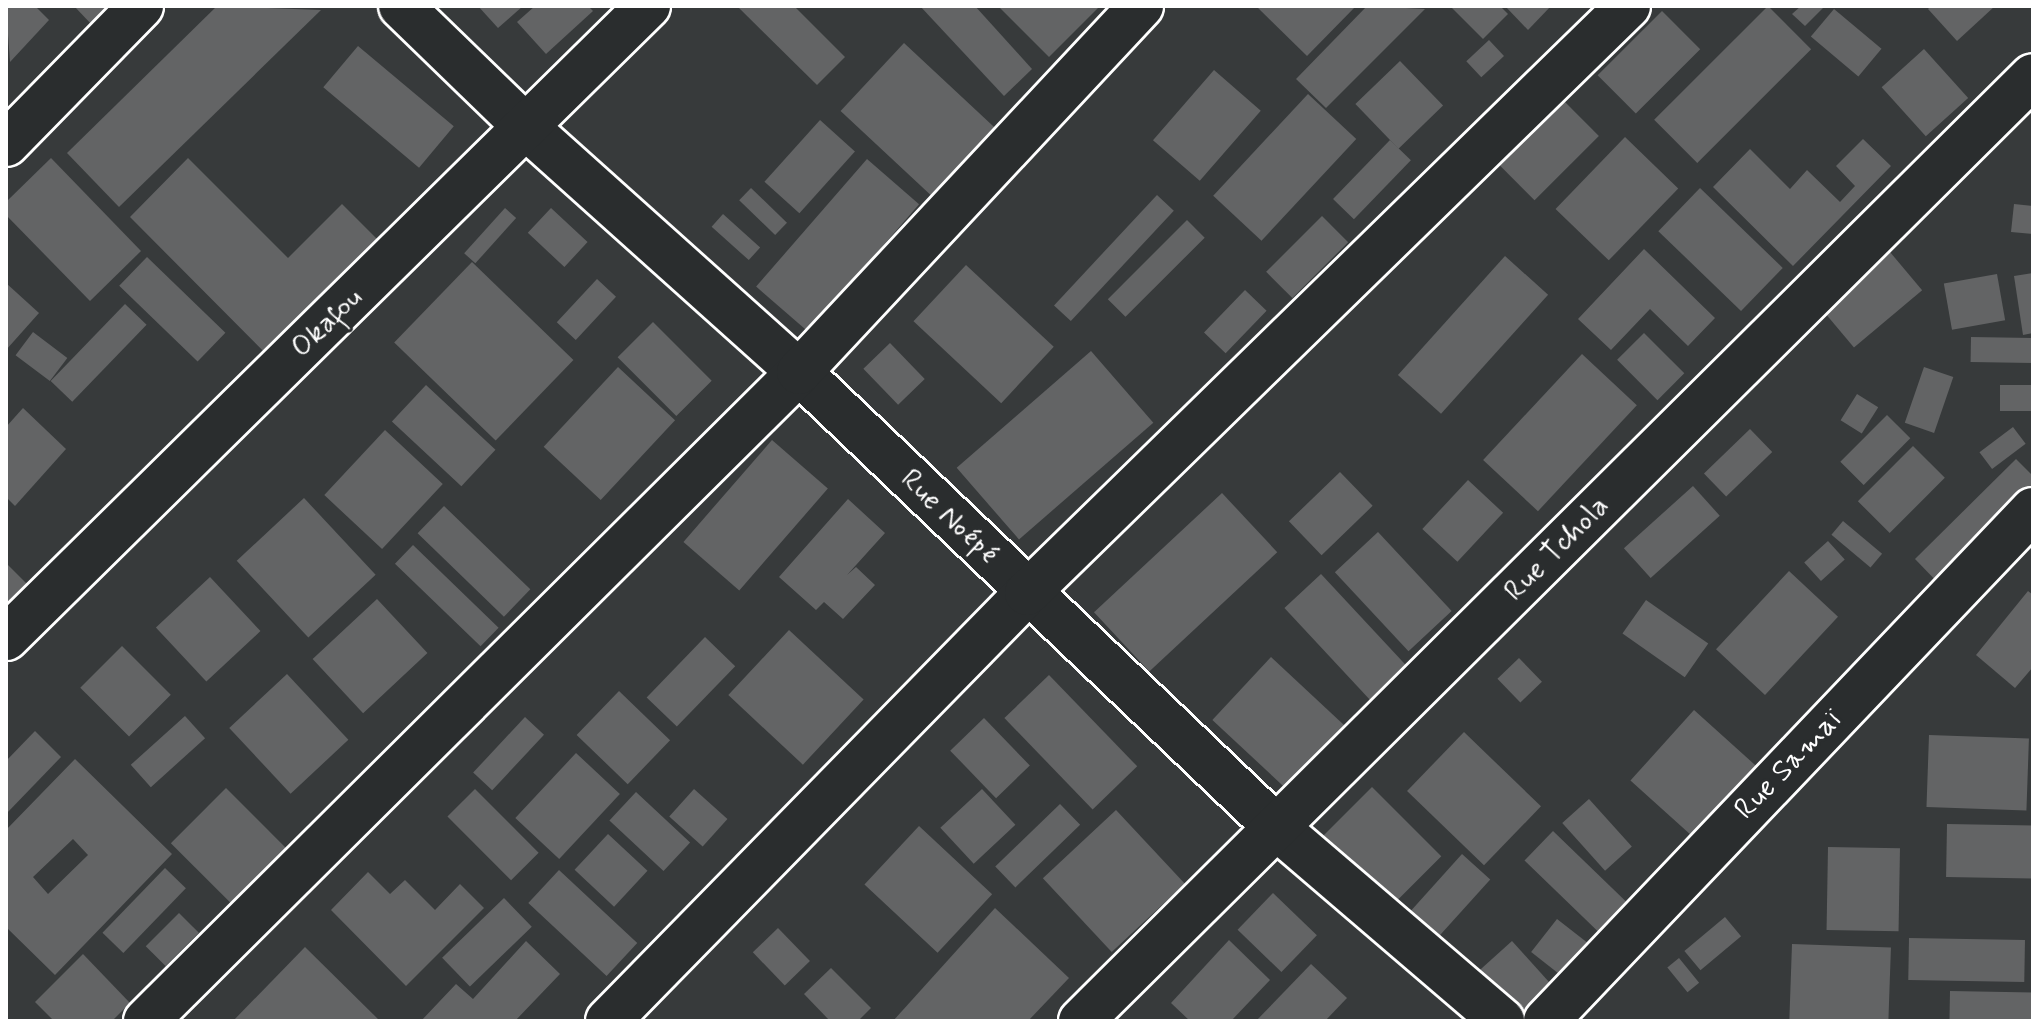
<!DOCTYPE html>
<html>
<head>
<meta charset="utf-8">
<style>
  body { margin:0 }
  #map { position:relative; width:2039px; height:1027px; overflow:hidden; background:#373a3b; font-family:Mynerve,sans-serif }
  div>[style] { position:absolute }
  .building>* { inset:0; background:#636465; transform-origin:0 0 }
  .roads { filter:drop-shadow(2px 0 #fff) drop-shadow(-2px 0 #fff) drop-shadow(0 2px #fff) drop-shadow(0 -2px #fff) }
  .minor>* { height:44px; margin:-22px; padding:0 22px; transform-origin:22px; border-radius:22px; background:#2a2d2e }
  span { translate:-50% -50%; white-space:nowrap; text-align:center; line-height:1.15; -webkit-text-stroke:6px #2a2d2e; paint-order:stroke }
  .street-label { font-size:30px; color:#fff }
  .frame { position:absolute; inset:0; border:8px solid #fff; pointer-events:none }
</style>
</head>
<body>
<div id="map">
  <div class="building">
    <i style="clip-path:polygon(6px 6px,35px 6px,49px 20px,10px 62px)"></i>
    <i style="clip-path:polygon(74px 6px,115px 6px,93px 26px)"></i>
    <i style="clip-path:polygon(217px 6px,321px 10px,119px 207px,67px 153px)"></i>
    <i style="clip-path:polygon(478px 6px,523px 6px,498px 28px)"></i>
    <i style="clip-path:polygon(535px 6px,588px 6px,593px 11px,546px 54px,517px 22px)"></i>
    <i style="clip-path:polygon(737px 6px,794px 6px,845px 57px,817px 85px)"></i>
    <i style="clip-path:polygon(920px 6px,975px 6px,1032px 69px,1004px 96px)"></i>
    <i style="clip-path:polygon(998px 6px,1100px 6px,1049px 57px)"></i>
    <i style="clip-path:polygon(1256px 6px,1356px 6px,1307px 56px)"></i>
    <i style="clip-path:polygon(1367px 6px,1425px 9px,1326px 108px,1296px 79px)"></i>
    <i style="clip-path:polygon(1450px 6px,1500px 6px,1508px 14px,1483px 39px)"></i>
    <i style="clip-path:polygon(1505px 6px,1551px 6px,1528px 30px)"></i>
    <i style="left:1768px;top:6px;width:61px;height:161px;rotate:45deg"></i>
    <i style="clip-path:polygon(1801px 6px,1825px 6px,1805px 26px,1792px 14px)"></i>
    <i style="clip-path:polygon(1931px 6px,1995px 6px,1957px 41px,1928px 9px)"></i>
    <i style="left:1834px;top:9px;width:62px;height:36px;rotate:40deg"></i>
    <i style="left:1662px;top:11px;width:54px;height:91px;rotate:45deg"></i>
    <i style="left:1489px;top:40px;width:22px;height:31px;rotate:47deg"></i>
    <i style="left:904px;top:43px;width:125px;height:93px;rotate:43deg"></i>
    <i style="left:358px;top:46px;width:125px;height:54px;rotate:40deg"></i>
    <i style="left:1924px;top:49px;width:66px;height:57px;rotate:48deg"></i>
    <i style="left:1400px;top:61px;width:62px;height:62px;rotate:46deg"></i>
    <i style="left:1214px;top:70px;width:62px;height:93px;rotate:41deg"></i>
    <i style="left:1308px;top:94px;width:66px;height:139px;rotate:43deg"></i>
    <i style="left:1560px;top:97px;width:55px;height:91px;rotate:45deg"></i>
    <i style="left:820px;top:120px;width:47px;height:83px;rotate:42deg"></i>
    <i style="left:1625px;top:137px;width:74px;height:100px;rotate:44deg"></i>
    <i style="clip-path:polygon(1863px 139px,1891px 166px,1793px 266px,1713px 187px,1750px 149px,1790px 189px,1807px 170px,1840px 202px,1855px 186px,1836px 166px)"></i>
    <i style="left:1390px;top:140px;width:29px;height:82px;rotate:44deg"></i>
    <i style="clip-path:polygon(51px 158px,141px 251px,90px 301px,6px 215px,6px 202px)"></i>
    <i style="clip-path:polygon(188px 158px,288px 258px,342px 204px,388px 250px,275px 363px,130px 217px)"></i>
    <i style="left:867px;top:159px;width:69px;height:169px;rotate:41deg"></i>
    <i style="left:751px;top:188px;width:50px;height:17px;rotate:44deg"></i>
    <i style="left:1700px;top:188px;width:115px;height:60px;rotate:44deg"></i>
    <i style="left:1157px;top:195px;width:23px;height:151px;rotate:43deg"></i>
    <i style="clip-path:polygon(2014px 204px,2033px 206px,2033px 234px,2011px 232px)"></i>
    <i style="left:505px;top:208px;width:15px;height:61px;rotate:42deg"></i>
    <i style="left:551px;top:208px;width:50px;height:34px;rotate:43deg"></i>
    <i style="left:723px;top:214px;width:50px;height:17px;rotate:42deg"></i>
    <i style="left:1322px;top:216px;width:37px;height:79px;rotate:45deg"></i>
    <i style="left:1187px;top:220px;width:25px;height:112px;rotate:45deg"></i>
    <i style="clip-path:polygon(1644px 249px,1715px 318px,1688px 346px,1650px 309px,1611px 350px,1578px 319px)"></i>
    <i style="left:1890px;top:252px;width:50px;height:89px;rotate:50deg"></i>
    <i style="left:1505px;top:256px;width:58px;height:160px;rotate:42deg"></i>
    <i style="left:147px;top:257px;width:109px;height:40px;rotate:44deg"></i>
    <i style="left:472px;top:262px;width:141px;height:112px;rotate:44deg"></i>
    <i style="left:966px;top:265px;width:120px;height:77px;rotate:43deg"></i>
    <i style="clip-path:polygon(2033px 273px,2033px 333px,2023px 335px,2014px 276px)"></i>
    <i style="left:1997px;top:274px;width:47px;height:54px;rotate:80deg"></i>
    <i style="left:597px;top:279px;width:26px;height:59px;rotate:43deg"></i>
    <i style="clip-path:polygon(6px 283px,39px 313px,6px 350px)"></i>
    <i style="left:1245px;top:290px;width:30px;height:59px;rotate:44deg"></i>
    <i style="left:125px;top:304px;width:30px;height:107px;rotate:44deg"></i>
    <i style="left:653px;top:322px;width:83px;height:50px;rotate:45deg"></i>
    <i style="left:33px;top:332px;width:43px;height:29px;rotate:37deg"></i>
    <i style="left:1644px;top:333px;width:57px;height:38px;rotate:45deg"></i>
    <i style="left:1971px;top:337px;width:62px;height:25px;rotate:1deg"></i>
    <i style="left:890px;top:343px;width:50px;height:37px;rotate:46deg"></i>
    <i style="left:1091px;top:351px;width:95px;height:178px;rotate:49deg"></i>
    <i style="left:1582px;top:354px;width:75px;height:145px;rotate:43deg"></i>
    <i style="left:618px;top:367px;width:78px;height:109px;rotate:43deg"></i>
    <i style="left:1924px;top:367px;width:31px;height:59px;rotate:19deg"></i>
    <i style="left:426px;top:385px;width:95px;height:50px;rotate:43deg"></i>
    <i style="left:2033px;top:385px;width:26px;height:33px;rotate:90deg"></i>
    <i style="left:1857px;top:394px;width:25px;height:31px;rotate:32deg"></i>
    <i style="clip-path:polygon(23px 408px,66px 449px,15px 506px,6px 497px,6px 427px)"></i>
    <i style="left:1887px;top:415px;width:33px;height:66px;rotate:45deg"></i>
    <i style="left:2013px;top:427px;width:21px;height:42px;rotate:53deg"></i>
    <i style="left:1750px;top:429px;width:32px;height:64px;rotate:46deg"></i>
    <i style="left:385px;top:430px;width:79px;height:89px;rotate:43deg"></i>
    <i style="left:772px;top:440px;width:74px;height:135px;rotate:41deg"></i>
    <i style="left:1913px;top:446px;width:45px;height:78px;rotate:45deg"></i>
    <i style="clip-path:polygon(2016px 459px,2033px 476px,2033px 499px,1943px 588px,1915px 559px)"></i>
    <i style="left:1340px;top:472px;width:47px;height:71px;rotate:46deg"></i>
    <i style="left:1468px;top:480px;width:48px;height:67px;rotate:43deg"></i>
    <i style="left:1693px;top:486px;width:40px;height:93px;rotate:48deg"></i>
    <i style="left:1222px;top:493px;width:81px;height:175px;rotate:47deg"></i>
    <i style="left:304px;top:498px;width:105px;height:92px;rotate:47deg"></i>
    <i style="clip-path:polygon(848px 499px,885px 533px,847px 575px,856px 567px,875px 585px,843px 619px,824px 602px,816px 610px,779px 577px)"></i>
    <i style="left:444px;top:506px;width:120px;height:38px;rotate:44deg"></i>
    <i style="left:1843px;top:521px;width:51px;height:18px;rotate:40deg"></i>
    <i style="left:1378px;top:532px;width:108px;height:59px;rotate:47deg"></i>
    <i style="left:1828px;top:541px;width:25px;height:32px;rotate:48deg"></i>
    <i style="left:413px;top:545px;width:119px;height:26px;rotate:44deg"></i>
    <i style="clip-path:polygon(6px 563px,35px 592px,6px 621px)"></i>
    <i style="left:1789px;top:571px;width:67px;height:107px;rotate:43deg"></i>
    <i style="left:1321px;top:574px;width:127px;height:50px;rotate:47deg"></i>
    <i style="left:210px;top:577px;width:74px;height:74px;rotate:47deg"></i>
    <i style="clip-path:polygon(2028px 591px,2033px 595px,2033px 667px,2015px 688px,1976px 655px)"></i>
    <i style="left:377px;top:599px;width:74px;height:88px;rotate:47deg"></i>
    <i style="left:1646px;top:600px;width:76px;height:41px;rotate:35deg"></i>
    <i style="left:789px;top:630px;width:102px;height:89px;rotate:43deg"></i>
    <i style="left:705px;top:637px;width:42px;height:84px;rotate:44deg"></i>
    <i style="left:122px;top:646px;width:69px;height:59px;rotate:45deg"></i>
    <i style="left:1271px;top:657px;width:117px;height:86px;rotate:43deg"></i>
    <i style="left:1519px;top:658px;width:33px;height:30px;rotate:46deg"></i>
    <i style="left:287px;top:674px;width:90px;height:79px;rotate:47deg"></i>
    <i style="left:1049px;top:675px;width:127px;height:62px;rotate:46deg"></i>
    <i style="left:619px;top:691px;width:71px;height:61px;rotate:44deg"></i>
    <i style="left:1694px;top:710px;width:93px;height:95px;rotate:42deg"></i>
    <i style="left:185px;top:716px;width:30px;height:73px;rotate:48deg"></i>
    <i style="left:525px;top:717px;width:26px;height:76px;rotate:43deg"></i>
    <i style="left:984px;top:718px;width:66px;height:47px;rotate:46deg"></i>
    <i style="clip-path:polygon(35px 731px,61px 757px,6px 814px,6px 761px)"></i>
    <i style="left:1464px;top:732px;width:107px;height:82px;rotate:44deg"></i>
    <i style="left:1929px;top:735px;width:100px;height:72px;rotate:2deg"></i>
    <i style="left:576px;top:753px;width:60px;height:89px;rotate:43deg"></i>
    <i style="clip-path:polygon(evenodd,75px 759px,172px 854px,55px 975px,6px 927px,6px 830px,75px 759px,73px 839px,88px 855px,48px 894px,33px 877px,73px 839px)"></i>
    <i style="left:1372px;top:787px;width:98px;height:70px;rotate:45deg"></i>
    <i style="left:226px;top:788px;width:95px;height:78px;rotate:45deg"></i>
    <i style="left:475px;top:789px;width:90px;height:39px;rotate:45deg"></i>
    <i style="left:694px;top:789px;width:45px;height:37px;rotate:42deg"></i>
    <i style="left:982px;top:789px;width:49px;height:57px;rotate:47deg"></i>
    <i style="left:636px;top:792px;width:74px;height:39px;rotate:43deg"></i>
    <i style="left:1589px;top:799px;width:64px;height:36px;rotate:48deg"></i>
    <i style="left:1060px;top:804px;width:29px;height:90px;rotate:46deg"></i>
    <i style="left:1116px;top:810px;width:101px;height:100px;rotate:47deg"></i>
    <i style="left:1947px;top:824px;width:86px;height:53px;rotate:1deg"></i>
    <i style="left:919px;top:826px;width:100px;height:80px;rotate:43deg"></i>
    <i style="left:1553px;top:831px;width:109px;height:41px;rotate:44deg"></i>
    <i style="left:608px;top:834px;width:54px;height:49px;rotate:43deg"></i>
    <i style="left:1828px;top:847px;width:72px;height:83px;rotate:1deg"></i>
    <i style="left:1462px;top:854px;width:38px;height:81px;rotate:42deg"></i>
    <i style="left:165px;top:868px;width:29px;height:90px;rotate:44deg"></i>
    <i style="left:559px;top:870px;width:107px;height:45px;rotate:43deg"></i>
    <i style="clip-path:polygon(368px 872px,390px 894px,405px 880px,435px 910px,460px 884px,484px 908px,406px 986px,331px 910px)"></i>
    <i style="left:1273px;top:893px;width:61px;height:51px;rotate:44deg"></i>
    <i style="left:504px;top:898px;width:40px;height:86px;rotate:46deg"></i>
    <i style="clip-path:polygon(995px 908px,1069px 978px,1028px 1021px,893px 1021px)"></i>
    <i style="left:179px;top:913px;width:28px;height:47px;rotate:45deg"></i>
    <i style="left:1725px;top:917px;width:25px;height:53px;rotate:50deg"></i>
    <i style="left:1557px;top:919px;width:46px;height:42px;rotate:38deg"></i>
    <i style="left:778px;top:928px;width:46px;height:35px;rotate:46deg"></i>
    <i style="left:1909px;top:938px;width:116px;height:42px;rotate:1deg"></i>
    <i style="clip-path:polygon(1229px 940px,1270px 980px,1231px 1021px,1190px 1021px,1171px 1003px)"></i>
    <i style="clip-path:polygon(526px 941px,560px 974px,515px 1021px,421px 1021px,456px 984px,473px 999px)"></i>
    <i style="left:1512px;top:941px;width:59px;height:50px;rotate:48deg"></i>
    <i style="left:1792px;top:944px;width:99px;height:77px;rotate:2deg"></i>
    <i style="clip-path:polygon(305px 947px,380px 1021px,233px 1021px)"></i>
    <i style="clip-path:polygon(83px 954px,130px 1003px,112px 1021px,54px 1021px,35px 1002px)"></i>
    <i style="left:1679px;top:958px;width:32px;height:15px;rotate:51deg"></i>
    <i style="clip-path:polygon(1311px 964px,1347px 998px,1325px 1021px,1256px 1021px)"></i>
    <i style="clip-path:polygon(831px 968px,871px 1008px,858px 1021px,830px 1021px,804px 994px)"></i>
    <i style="left:1950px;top:991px;width:83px;height:30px;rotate:1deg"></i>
  </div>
  <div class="roads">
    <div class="minor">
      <i style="left:401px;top:6px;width:174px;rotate:44.1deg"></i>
      <i style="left:526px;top:127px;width:367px;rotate:41.9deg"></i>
      <i style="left:799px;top:372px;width:659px;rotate:43.65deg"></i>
      <i style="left:1276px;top:827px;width:298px;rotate:40.6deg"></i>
      <i style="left:6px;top:144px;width:193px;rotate:-45.6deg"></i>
      <i style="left:6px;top:638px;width:901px;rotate:-44.55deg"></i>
      <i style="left:146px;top:1021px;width:921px;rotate:-44.82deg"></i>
      <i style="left:799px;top:372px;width:501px;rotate:-46.94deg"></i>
      <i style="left:608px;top:1021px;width:599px;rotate:-45.61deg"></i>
      <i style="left:1027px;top:593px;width:840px;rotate:-44.32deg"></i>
      <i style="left:1081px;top:1021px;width:1341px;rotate:-44.79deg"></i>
      <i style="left:1546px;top:1021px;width:706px;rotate:-46.38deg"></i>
    </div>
  </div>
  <div class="street-label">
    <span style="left:327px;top:323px;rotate:-44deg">Okafou</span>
    <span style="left:949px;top:517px;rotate:44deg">Rue Noépé</span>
    <span style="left:1557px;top:549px;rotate:-45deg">Rue Tchola</span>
    <span style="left:1789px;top:765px;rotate:-46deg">Rue Samaï</span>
  </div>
  <div class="frame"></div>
</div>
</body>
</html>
